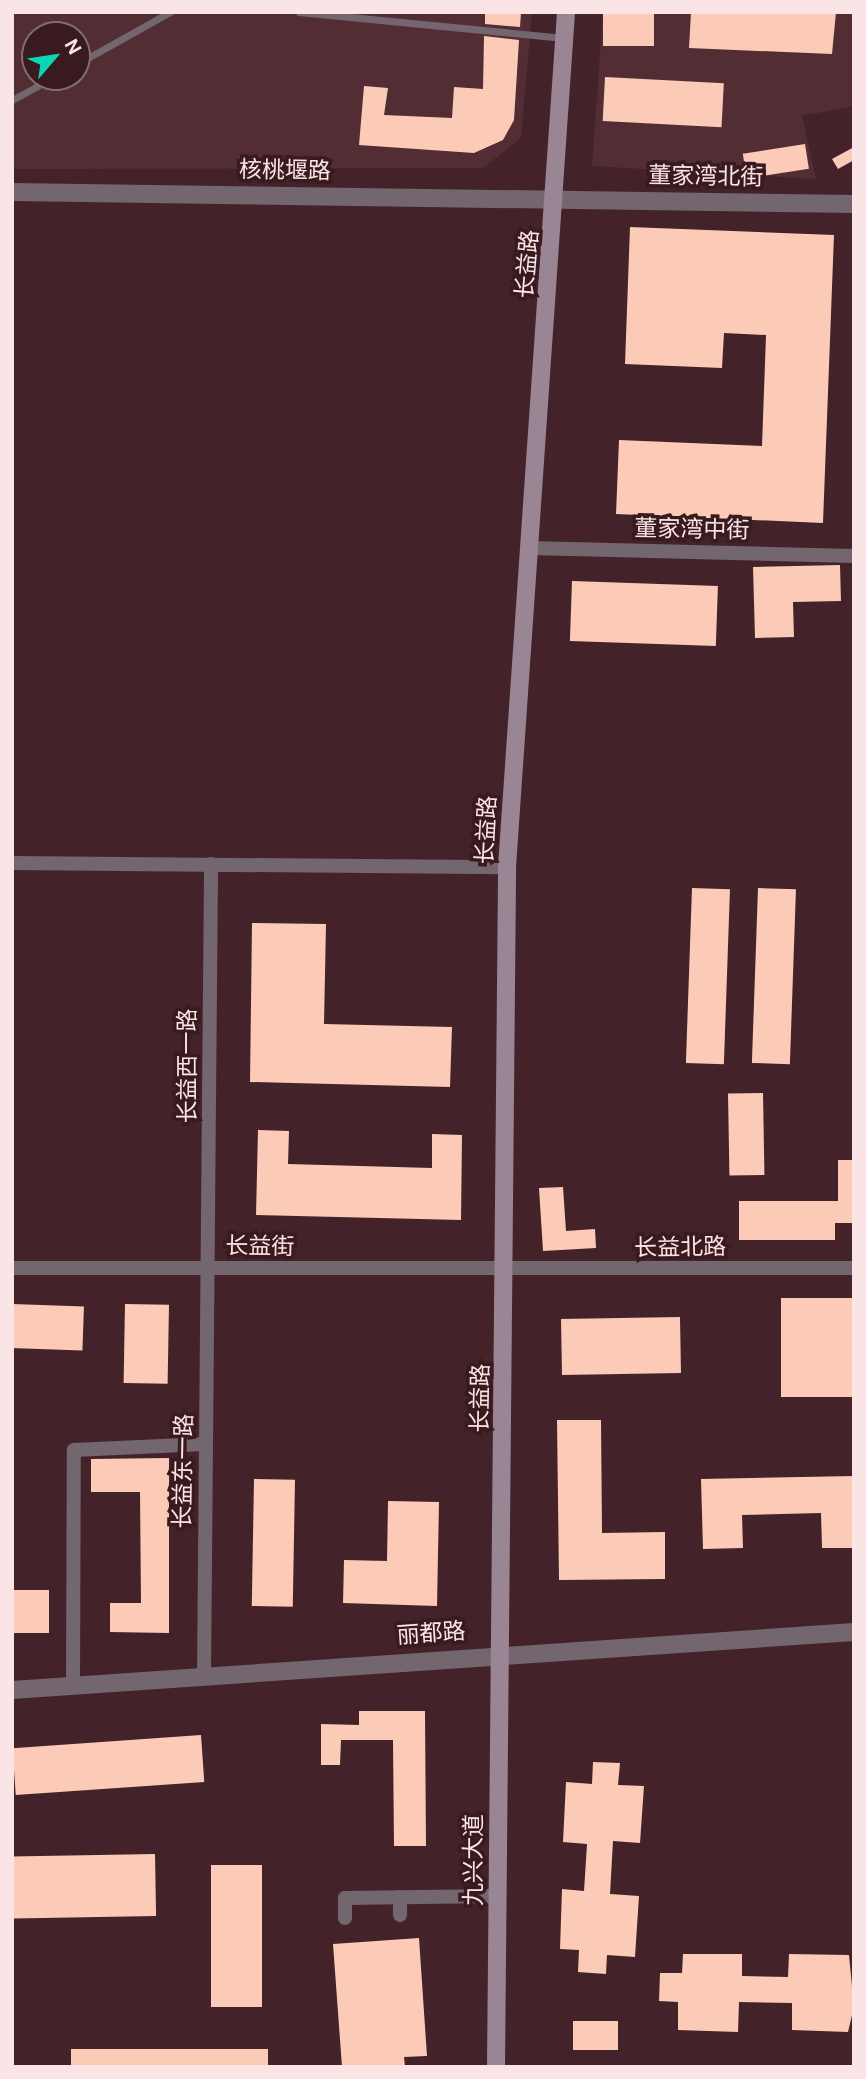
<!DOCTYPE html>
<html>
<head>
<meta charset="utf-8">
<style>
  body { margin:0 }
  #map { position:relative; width:866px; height:2079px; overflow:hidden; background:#432329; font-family:"DM Sans","Noto Sans SC",sans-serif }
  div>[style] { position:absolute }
  .built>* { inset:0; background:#532d34 }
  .building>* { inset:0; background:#fccbb7; transform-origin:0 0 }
  .service>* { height:7px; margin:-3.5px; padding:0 3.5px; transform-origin:3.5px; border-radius:3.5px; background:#73666f }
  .minor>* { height:14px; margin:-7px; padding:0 7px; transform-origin:7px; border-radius:7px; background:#73666f }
  .tertiary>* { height:18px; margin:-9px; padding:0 9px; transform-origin:9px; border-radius:9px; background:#73666f }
  .secondary>* { height:18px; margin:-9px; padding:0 9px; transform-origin:9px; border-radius:9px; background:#9a8594 }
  span { translate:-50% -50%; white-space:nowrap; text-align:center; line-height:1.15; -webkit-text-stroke:7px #381a1f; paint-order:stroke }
  .street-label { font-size:23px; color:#fae4e6 }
  .frame { position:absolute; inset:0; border:14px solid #fae4e6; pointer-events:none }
  .north { position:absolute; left:21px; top:21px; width:70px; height:70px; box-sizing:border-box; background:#381a1f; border:2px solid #866b6f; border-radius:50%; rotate:61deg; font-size:19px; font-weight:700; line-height:28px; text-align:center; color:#fae4e6 }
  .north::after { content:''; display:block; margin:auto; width:24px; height:32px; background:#0cd5b5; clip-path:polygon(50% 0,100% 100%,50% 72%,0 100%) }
</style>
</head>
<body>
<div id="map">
  <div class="built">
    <i style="clip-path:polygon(evenodd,12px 12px,532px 12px,521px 138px,483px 168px,12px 169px,12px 12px,35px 35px,77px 35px,77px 77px,35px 77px,35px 35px)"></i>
    <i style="clip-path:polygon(603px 12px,854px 12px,854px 106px,802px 116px,816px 179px,592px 166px)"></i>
  </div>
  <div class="building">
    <i style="clip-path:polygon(485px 12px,521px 12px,520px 27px,485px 24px)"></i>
    <i style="left:603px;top:12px;width:51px;height:34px"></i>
    <i style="clip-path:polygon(691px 12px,836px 12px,832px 54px,689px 48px)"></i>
    <i style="clip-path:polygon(484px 36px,519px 40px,514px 120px,503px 140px,474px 153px,359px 145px,364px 86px,388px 88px,384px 115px,452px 118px,454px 87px,483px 89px)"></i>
    <i style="left:605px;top:77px;width:119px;height:44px;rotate:3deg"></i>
    <i style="left:805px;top:144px;width:25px;height:63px;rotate:81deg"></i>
    <i style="clip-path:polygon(854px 147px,854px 160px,838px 169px,832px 159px)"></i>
    <i style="clip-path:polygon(630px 227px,834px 235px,823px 523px,616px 514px,619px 440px,762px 446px,766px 335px,724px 333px,722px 368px,625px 364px)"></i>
    <i style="clip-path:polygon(840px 565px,841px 601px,793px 602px,794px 637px,755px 638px,753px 567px)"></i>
    <i style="left:572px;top:581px;width:146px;height:60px;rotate:2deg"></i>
    <i style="left:692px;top:888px;width:38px;height:175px;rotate:2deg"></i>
    <i style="left:758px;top:888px;width:38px;height:175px;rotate:2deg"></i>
    <i style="clip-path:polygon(252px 923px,326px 924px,324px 1024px,452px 1027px,450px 1087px,250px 1082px)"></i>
    <i style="left:763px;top:1093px;width:82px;height:35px;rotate:89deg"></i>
    <i style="clip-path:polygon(258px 1130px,289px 1131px,288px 1164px,432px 1168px,432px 1134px,462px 1135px,461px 1220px,256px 1215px)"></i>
    <i style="clip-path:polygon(838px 1160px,854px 1160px,854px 1223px,835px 1223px,835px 1240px,739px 1240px,739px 1201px,838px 1201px)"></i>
    <i style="clip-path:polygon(563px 1187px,566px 1231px,595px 1229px,596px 1248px,543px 1251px,539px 1188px)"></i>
    <i style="left:781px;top:1298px;width:73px;height:99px"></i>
    <i style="left:12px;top:1304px;width:72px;height:44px;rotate:2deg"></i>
    <i style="left:125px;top:1304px;width:44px;height:79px;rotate:1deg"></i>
    <i style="left:680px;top:1317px;width:56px;height:119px;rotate:89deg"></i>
    <i style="clip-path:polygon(557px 1420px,601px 1420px,602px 1533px,665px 1532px,665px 1579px,559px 1580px)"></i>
    <i style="clip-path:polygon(169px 1458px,169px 1633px,110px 1632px,110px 1603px,141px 1603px,140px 1492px,91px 1492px,91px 1459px)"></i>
    <i style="clip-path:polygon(854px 1476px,854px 1548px,822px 1548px,821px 1513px,742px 1515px,743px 1548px,703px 1549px,701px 1479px)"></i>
    <i style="left:254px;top:1479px;width:41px;height:127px;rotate:1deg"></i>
    <i style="clip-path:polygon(388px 1501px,439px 1502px,437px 1606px,343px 1603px,344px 1560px,387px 1561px)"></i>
    <i style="left:12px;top:1590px;width:37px;height:43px"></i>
    <i style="clip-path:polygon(359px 1711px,425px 1711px,426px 1846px,394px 1846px,393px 1740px,341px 1740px,340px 1765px,321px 1765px,321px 1724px,359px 1725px)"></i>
    <i style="left:201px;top:1735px;width:47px;height:189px;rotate:86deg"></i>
    <i style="clip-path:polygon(593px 1762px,620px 1763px,618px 1785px,644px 1786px,640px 1843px,613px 1841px,610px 1894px,639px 1896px,635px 1957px,607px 1955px,606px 1974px,578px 1972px,579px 1950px,560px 1949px,562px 1889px,584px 1891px,587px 1844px,563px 1842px,566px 1782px,592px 1784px)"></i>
    <i style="left:155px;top:1854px;width:62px;height:143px;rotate:89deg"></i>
    <i style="left:211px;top:1865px;width:51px;height:142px"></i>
    <i style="clip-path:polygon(419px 1938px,427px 2056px,404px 2057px,405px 2067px,342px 2067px,333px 1944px)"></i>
    <i style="clip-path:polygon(683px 1954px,742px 1954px,742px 1976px,788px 1977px,789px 1954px,849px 1955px,854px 2007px,848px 2032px,792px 2030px,792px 2003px,739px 2002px,738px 2032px,678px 2030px,678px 2002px,659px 2001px,660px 1973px,682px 1973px)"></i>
    <i style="left:573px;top:2021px;width:45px;height:29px"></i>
    <i style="left:268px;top:2049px;width:18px;height:197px;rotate:90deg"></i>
  </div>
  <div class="service">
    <i style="left:299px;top:12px;width:266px;rotate:5.6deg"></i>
    <i style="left:77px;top:64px;width:107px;rotate:-29.2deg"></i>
    <i style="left:12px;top:100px;width:48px;rotate:-28.7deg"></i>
  </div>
  <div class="minor">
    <i style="left:529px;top:548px;width:325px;rotate:1.4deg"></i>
    <i style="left:12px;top:863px;width:495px;rotate:0.5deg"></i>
    <i style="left:12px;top:1268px;width:842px"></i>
    <i style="left:204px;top:1674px;width:810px;rotate:-89.5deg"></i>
    <i style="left:73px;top:1685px;width:235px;rotate:-89.8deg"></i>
    <i style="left:74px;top:1450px;width:131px;rotate:-2.6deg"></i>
    <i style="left:400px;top:1897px;width:18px;rotate:90deg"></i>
    <i style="left:345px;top:1918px;width:20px;rotate:-90deg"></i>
    <i style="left:345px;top:1898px;width:152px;rotate:-0.8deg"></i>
  </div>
  <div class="tertiary">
    <i style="left:12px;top:192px;width:842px;rotate:0.82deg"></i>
    <i style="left:12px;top:1690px;width:844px;rotate:-3.94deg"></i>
  </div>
  <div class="secondary">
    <i style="left:496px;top:2067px;width:1200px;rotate:-89.47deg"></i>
    <i style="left:507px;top:867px;width:857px;rotate:-86.05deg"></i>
  </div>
  <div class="street-label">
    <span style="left:285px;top:170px;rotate:1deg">核桃堰路</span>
    <span style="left:706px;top:176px;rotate:1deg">董家湾北街</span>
    <span style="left:527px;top:264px;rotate:-85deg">长益路</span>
    <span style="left:692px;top:529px;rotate:1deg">董家湾中街</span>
    <span style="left:486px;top:830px;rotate:-87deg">长益路</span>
    <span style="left:187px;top:1066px;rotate:-90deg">长益西一路</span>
    <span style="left:260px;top:1246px;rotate:1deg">长益街</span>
    <span style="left:680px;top:1247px;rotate:-1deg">长益北路</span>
    <span style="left:480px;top:1398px;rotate:-89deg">长益路</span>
    <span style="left:183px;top:1471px;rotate:-89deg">长益东一路</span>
    <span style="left:431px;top:1633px;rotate:-4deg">丽都路</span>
    <span style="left:473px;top:1860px;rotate:-90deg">九兴大道</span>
  </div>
  <div class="frame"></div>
  <div class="north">N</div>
</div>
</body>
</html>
